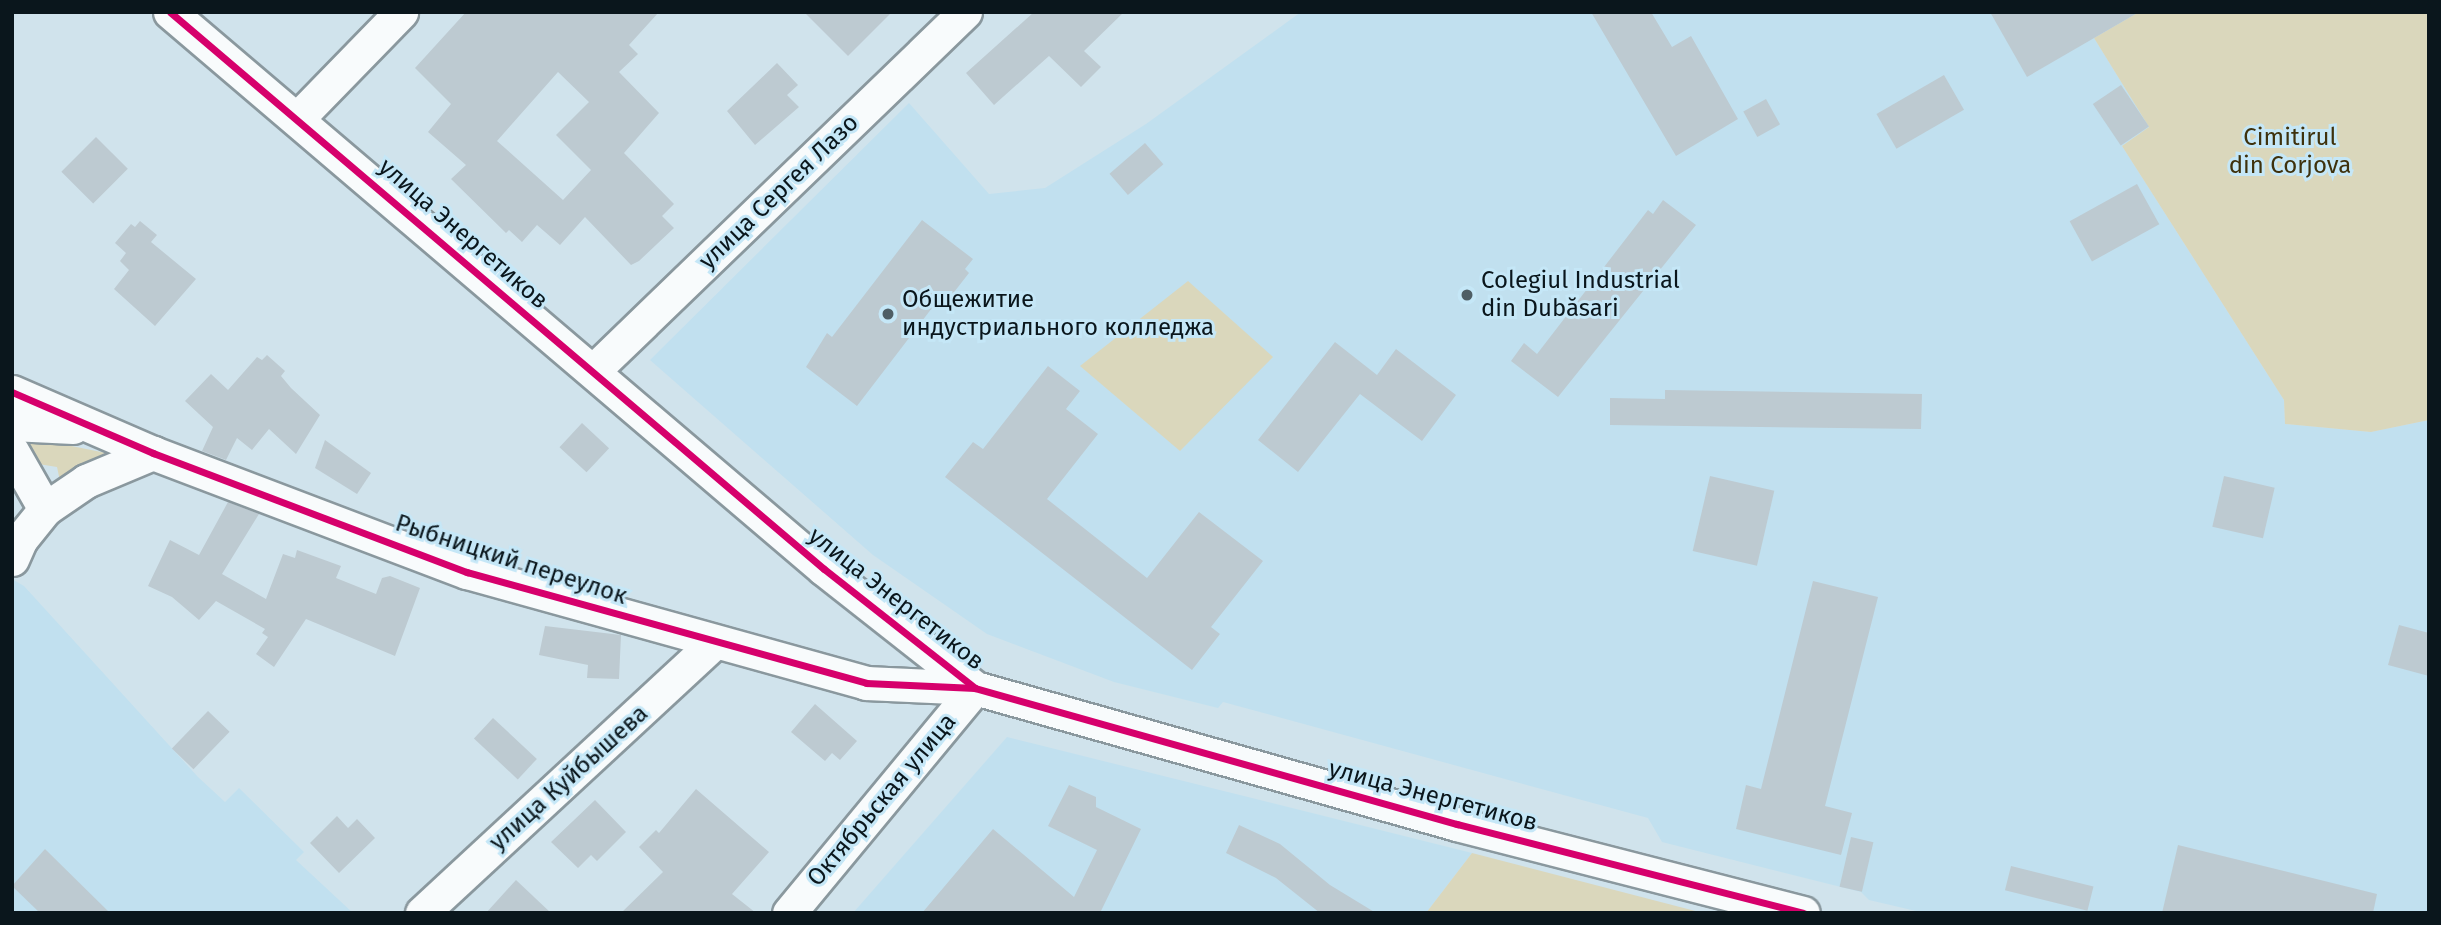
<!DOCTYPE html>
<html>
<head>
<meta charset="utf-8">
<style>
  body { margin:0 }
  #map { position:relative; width:2441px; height:925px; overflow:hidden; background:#d0e3ec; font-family:"Fira Sans",sans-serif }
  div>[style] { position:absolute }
  .built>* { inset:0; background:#c1e0ef }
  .green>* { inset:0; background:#dad7bc }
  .building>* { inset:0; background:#bdcad1; transform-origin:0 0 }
  .roads { filter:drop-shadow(2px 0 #8a989e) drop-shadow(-2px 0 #8a989e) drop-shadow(0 2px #8a989e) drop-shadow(0 -2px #8a989e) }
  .minor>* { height:33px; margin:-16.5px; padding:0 16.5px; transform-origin:16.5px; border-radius:16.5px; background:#f8fbfc }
  .cycleway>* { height:7px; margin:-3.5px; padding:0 3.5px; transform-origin:3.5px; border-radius:3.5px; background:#d6006c }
  .dots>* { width:19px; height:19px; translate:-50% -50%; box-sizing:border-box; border:4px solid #c5e7f7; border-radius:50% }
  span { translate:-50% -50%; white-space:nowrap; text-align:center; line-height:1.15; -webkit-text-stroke:6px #c5e7f7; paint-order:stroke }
  .park-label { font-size:24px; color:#3e310c }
  .street-label { font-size:24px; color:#0a161c }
  .poi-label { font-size:24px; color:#0a161c }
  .left { translate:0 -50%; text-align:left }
  .frame { position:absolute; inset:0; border:14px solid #0a161c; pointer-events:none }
</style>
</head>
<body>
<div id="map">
  <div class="built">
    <i style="clip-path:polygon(1301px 12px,2139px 12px,2094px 38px,2149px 127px,2122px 146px,2284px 400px,2285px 424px,2371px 432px,2429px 420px,2429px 913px,1916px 911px,1869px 900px,1861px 892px,1662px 842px,1648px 818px,1223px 702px,1218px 708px,1114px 682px,987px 634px,873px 555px,650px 360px,909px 103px,989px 194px,1045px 188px,1146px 124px)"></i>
    <i style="clip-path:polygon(12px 579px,24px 586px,198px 777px,225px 802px,239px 788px,304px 852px,296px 860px,353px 913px,12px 913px)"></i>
    <i style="clip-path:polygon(1007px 737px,1472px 853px,1426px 913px,853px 913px)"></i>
  </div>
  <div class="green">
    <i style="clip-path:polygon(2139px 12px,2429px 12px,2429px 420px,2371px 432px,2285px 424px,2284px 400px,2122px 146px,2149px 127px,2094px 38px)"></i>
    <i style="clip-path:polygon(1188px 281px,1273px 357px,1180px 451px,1080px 366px)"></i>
    <i style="clip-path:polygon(17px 435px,111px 454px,60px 481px,57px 467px,32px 463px)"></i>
    <i style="clip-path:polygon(1472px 853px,1703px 913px,1426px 913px)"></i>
  </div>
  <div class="building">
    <i style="clip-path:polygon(evenodd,466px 12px,659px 12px,629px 45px,638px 54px,619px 72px,659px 113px,624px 153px,674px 204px,662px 216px,674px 228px,639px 261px,631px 265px,585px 217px,560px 245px,537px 225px,522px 242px,509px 230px,506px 233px,451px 179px,466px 165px,428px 132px,451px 104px,415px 68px,466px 12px,558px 72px,589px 102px,556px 135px,591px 170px,563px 200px,497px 141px,558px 72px)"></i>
    <i style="clip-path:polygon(804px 12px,892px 12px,848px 56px)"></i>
    <i style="clip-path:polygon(1034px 12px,1124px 12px,1084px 51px,1101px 67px,1081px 87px,1049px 56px,994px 105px,966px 73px)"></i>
    <i style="clip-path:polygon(1591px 12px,1651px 12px,1672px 47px,1691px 36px,1738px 119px,1676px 156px)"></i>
    <i style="clip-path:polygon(1990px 12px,2139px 12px,2027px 77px)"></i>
    <i style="clip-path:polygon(777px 63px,798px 85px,787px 95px,799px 107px,755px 145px,727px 111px)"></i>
    <i style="left:1944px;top:75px;width:40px;height:78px;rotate:60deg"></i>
    <i style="left:2121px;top:85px;width:50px;height:34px;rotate:56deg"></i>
    <i style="left:1766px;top:99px;width:29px;height:26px;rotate:61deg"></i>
    <i style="left:96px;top:137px;width:45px;height:49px;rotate:45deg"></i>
    <i style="left:1145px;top:143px;width:28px;height:47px;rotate:49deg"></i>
    <i style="left:2137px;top:184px;width:46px;height:77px;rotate:61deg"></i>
    <i style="clip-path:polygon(1663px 200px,1696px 225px,1558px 397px,1511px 361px,1524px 343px,1537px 354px,1648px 210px,1653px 214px)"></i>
    <i style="clip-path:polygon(922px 220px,973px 259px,965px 269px,969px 273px,951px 296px,945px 291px,857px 406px,806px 367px,827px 333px,832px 337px)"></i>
    <i style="clip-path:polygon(140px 221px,157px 235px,151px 242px,196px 279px,155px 326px,114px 289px,129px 270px,120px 261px,126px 253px,115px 243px,131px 224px,135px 227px)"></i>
    <i style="clip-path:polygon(1335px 342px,1377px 375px,1396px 349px,1456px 395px,1422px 441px,1360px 394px,1298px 472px,1258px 440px)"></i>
    <i style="clip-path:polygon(267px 355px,285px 371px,281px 376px,291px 388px,320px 415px,296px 454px,269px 429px,252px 450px,237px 438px,226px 460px,202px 451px,213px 427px,185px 401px,211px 374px,228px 390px,257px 357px,262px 360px)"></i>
    <i style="clip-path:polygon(1048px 366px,1080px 391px,1066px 409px,1098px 434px,1047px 499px,1147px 578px,1199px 512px,1263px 561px,1211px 627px,1220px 634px,1192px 670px,945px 477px,973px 442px,983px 449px)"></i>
    <i style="clip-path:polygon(1665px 390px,1922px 394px,1921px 429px,1610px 425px,1610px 398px,1665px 399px)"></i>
    <i style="left:582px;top:423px;width:37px;height:33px;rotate:43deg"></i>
    <i style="clip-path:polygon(325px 440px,371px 473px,357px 494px,315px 468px)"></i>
    <i style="left:1710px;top:476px;width:66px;height:77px;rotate:13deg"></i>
    <i style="left:2224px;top:476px;width:52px;height:52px;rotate:13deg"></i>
    <i style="clip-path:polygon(228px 502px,259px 514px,222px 574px,266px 599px,283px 554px,295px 558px,297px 550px,341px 566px,336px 578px,376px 594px,382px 578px,390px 576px,420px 588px,395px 656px,306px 619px,274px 667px,256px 654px,268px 637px,262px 633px,265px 629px,216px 601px,199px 620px,172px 597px,148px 586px,170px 540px,199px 555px)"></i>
    <i style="clip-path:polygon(1813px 581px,1878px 597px,1825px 806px,1852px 813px,1841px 855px,1736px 829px,1746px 785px,1761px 789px)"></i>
    <i style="clip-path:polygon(2399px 625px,2429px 633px,2429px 676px,2388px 665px)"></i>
    <i style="clip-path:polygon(545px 626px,621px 635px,619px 679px,587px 678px,588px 665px,539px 655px)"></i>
    <i style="clip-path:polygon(815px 704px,857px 741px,840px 760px,832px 753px,825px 761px,791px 732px)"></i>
    <i style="left:208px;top:711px;width:30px;height:52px;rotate:44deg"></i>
    <i style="left:493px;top:718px;width:60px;height:28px;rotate:43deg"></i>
    <i style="clip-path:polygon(1069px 785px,1096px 797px,1096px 807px,1141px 829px,1100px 913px,922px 913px,993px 829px,1074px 897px,1097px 850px,1048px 826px)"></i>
    <i style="clip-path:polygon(696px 789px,769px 852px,732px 894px,756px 913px,621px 913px,663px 872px,639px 847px,656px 830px,659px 833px)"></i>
    <i style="clip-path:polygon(595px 800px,626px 832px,597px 861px,591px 855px,578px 868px,551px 842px)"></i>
    <i style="clip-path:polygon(337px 816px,348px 828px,357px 819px,375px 838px,339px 873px,310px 843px)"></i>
    <i style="clip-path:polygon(1239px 825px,1280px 844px,1330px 885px,1376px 913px,1320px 913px,1276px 878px,1226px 853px)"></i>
    <i style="left:1851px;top:837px;width:23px;height:51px;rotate:13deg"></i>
    <i style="clip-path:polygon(2178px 845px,2377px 894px,2373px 913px,2162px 913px)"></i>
    <i style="clip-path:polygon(45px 849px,110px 913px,40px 913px,12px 886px)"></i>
    <i style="left:2011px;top:866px;width:85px;height:25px;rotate:14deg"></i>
    <i style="clip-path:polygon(516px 880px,551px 913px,486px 913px)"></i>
  </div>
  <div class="roads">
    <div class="minor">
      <i style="left:170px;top:12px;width:859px;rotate:40.42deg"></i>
      <i style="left:824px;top:569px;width:192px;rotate:38.2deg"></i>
      <i style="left:975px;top:688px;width:501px;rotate:15.76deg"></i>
      <i style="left:1457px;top:824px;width:357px;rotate:14.4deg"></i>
      <i style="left:298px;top:118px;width:148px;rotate:-45.8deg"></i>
      <i style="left:593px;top:371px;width:517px;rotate:-43.98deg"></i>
      <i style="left:12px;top:392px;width:154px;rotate:23.4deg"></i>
      <i style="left:153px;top:453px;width:336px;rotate:20.8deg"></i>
      <i style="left:467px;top:572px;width:414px;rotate:15.5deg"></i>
      <i style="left:866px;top:683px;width:109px;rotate:2.6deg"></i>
      <i style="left:12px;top:424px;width:61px;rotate:2.8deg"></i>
      <i style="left:12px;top:451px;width:67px;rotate:60.4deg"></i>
      <i style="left:12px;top:559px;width:22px;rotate:-66deg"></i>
      <i style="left:21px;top:539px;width:38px;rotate:-51deg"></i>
      <i style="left:45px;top:509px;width:50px;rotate:-34.3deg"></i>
      <i style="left:86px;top:481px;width:73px;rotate:-22.7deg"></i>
      <i style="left:422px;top:913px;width:399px;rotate:-42.8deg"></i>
      <i style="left:789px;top:913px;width:292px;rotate:-50.4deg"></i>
    </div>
  </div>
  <div class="cycleway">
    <i style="left:170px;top:12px;width:859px;rotate:40.42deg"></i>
    <i style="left:824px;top:569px;width:192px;rotate:38.2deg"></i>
    <i style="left:975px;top:688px;width:501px;rotate:15.76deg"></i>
    <i style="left:1457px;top:824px;width:357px;rotate:14.4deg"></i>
    <i style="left:12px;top:392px;width:154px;rotate:23.4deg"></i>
    <i style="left:153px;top:453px;width:336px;rotate:20.8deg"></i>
    <i style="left:467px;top:572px;width:414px;rotate:15.5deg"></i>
    <i style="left:866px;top:683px;width:109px;rotate:2.6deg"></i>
  </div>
  <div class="dots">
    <i style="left:1467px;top:295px;background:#4f5e65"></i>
    <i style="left:888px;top:314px;background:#4f5e65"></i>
  </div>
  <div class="park-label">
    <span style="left:2290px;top:152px">Cimitirul<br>din Corjova</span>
  </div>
  <div class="street-label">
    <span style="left:779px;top:192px;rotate:-44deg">улица Сергея Лазо</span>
    <span style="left:463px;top:234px;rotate:41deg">улица Энергетиков</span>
    <span style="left:511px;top:560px;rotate:18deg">Рыбницкий переулок</span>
    <span style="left:896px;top:599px;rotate:38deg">улица Энергетиков</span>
    <span style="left:569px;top:778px;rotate:-42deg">улица Куйбышева</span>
    <span style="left:1433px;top:796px;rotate:15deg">улица Энергетиков</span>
    <span style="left:882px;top:800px;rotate:-50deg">Октябрьская улица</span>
  </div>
  <div class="poi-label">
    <span class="left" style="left:1481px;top:295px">Colegiul Industrial<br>din Dubăsari</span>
    <span class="left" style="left:902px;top:314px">Общежитие<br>индустриального колледжа</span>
  </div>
  <div class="frame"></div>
</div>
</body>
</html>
